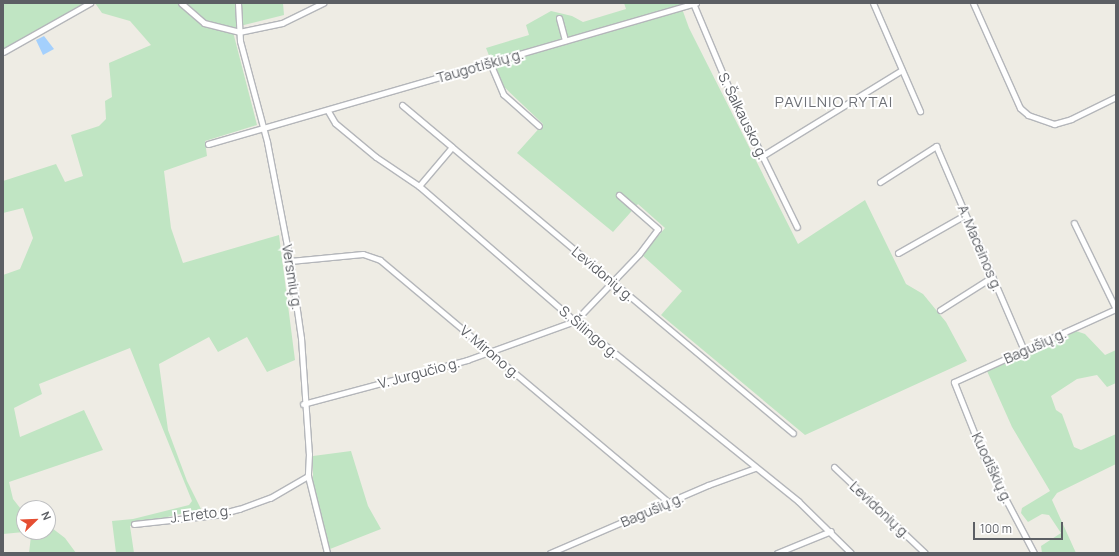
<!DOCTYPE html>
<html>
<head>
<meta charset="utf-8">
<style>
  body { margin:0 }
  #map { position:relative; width:1119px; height:556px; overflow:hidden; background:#eeece4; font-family:Manrope,sans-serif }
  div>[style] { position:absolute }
  .green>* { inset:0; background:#c0e5c3 }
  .water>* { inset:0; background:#a4d0fd }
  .roads { filter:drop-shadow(1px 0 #b4b6ba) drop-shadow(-1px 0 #b4b6ba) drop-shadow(0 1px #b4b6ba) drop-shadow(0 -1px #b4b6ba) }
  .minor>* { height:5px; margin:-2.5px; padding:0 2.5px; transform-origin:2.5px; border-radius:2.5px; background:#fff }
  span { translate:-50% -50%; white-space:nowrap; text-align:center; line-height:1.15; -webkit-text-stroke:4px #fff; paint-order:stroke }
  .street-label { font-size:14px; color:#5c5f64 }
  .neighbourhood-label { font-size:15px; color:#6d7076; letter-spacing:1px }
  .frame { position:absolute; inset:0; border:4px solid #5c5f64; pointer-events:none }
  .north { position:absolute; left:16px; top:500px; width:40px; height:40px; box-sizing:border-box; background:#fff; border:1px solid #bebfc1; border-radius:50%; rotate:67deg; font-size:11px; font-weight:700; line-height:16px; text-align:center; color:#5c5f64 }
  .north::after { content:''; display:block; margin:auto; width:14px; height:18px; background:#e54e32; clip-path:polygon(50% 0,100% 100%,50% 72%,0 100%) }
  .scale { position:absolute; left:973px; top:522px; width:90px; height:18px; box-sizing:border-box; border:2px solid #5c5f64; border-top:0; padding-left:5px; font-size:12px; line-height:14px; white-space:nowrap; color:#5c5f64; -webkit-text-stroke:3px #fff; paint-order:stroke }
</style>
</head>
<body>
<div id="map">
  <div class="green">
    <i style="clip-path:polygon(3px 3px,93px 3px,3px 54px)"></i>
    <i style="clip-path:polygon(95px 3px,283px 3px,284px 15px,232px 28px,257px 125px,205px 141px,207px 156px,164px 171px,171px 228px,183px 263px,279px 235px,295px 360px,267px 372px,247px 337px,218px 352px,209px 337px,159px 364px,168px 430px,187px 481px,201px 509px,130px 526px,134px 553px,116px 553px,112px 521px,133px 519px,189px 505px,192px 501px,130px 348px,39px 384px,42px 394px,14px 408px,20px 437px,84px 410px,103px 450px,9px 482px,13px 499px,24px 513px,24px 532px,3px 534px,3px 275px,20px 269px,33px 238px,23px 208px,3px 213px,3px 181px,56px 164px,65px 182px,83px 176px,71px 135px,99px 126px,106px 119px,105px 101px,112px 97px,109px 63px,151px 45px,130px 21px,102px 13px)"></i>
    <i style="clip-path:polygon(624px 3px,680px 3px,689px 28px,798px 244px,865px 200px,906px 284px,923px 294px,946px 322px,967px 361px,805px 435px,661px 315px,682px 291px,642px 255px,665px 228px,638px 204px,613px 232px,517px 153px,543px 124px,500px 83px,486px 48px,529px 35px,526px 25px,551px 11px,572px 16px,583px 22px,626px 9px)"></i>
    <i style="clip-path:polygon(1076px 331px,1085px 334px,1105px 355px,1116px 350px,1116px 383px,1107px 387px,1097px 375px,1077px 379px,1051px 396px,1056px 410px,1062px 414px,1074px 447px,1081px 450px,1116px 434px,1116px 464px,1057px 493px,1052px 500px,1076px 553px,1042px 553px,1041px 546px,1061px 533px,1049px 515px,1042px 514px,1028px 522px,1021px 513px,1022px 508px,1050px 491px,1012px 427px,987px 371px,988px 368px)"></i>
    <i style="clip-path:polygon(351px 451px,368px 506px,381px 529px,330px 549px,313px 487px,313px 456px)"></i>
    <i style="clip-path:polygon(48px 525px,65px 538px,76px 553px,29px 553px,31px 536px,24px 532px,48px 532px)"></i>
  </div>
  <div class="water">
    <i style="clip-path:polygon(44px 36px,54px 49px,43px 55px,36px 40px)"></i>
  </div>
  <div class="roads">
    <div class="minor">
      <i style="left:181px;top:3px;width:30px;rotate:41deg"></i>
      <i style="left:204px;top:23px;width:36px;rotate:14deg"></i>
      <i style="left:239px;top:32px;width:44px;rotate:-11.8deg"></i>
      <i style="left:282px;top:23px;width:46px;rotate:-26deg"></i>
      <i style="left:238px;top:3px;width:38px;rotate:87deg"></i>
      <i style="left:240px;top:41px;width:105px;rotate:75deg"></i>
      <i style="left:267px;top:142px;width:121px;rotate:79.1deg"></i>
      <i style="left:290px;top:261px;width:78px;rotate:81.9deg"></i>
      <i style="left:301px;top:338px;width:116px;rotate:86.1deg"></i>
      <i style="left:309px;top:454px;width:22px;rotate:93deg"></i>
      <i style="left:308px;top:476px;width:79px;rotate:76.1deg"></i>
      <i style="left:693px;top:3px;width:88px;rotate:67.2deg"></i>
      <i style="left:727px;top:84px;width:159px;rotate:63.9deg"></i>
      <i style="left:873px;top:3px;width:118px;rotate:66.5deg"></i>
      <i style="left:973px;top:3px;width:115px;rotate:65.9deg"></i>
      <i style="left:1020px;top:108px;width:11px;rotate:41deg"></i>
      <i style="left:1028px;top:115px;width:28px;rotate:19deg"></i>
      <i style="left:1054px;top:124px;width:18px;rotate:-16deg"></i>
      <i style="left:1071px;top:119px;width:50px;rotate:-26.1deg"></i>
      <i style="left:559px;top:18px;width:23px;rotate:75deg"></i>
      <i style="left:3px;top:52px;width:100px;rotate:-29.4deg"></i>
      <i style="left:490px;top:63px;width:34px;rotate:67deg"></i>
      <i style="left:503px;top:94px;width:48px;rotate:41.6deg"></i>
      <i style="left:402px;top:105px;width:65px;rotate:40deg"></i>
      <i style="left:328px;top:111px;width:14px;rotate:60deg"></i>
      <i style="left:335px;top:123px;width:53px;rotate:39.7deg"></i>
      <i style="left:376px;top:157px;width:52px;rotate:34deg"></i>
      <i style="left:419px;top:186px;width:206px;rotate:40.9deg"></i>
      <i style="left:575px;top:321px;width:287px;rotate:38.9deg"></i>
      <i style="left:798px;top:501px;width:74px;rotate:44.5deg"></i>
      <i style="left:208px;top:144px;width:508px;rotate:-16.12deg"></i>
      <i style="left:762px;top:156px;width:164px;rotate:-31.6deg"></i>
      <i style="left:880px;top:182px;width:67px;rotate:-32.7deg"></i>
      <i style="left:936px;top:146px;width:222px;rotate:66.7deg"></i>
      <i style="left:419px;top:186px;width:51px;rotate:-49.8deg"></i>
      <i style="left:452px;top:147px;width:445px;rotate:40deg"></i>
      <i style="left:1074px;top:223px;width:96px;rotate:64deg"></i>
      <i style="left:898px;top:253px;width:77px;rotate:-29.6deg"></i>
      <i style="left:290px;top:261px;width:73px;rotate:-5.5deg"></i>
      <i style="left:363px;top:254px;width:18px;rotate:19deg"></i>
      <i style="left:380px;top:260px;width:378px;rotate:40deg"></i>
      <i style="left:940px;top:310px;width:62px;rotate:-32.4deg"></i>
      <i style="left:303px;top:404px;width:170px;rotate:-15deg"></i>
      <i style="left:467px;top:360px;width:115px;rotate:-19.9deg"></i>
      <i style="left:575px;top:321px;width:93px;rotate:-46.3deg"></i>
      <i style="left:639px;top:254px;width:31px;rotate:-53deg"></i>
      <i style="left:658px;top:229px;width:52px;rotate:-138.9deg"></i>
      <i style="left:834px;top:467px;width:125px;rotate:43.4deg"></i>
      <i style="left:134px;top:524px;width:82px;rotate:-6.3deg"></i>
      <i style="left:216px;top:515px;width:24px;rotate:-15deg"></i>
      <i style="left:239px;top:509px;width:33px;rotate:-20deg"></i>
      <i style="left:270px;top:498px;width:44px;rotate:-30.1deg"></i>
      <i style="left:550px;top:553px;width:172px;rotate:-23.3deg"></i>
      <i style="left:708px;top:485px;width:50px;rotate:-19.9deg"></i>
      <i style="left:777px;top:553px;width:58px;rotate:-22.2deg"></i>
      <i style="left:1034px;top:553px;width:105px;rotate:-117.8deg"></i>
      <i style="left:985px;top:460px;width:84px;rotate:-111.7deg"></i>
      <i style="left:954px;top:382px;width:178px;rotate:-24.3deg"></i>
    </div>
  </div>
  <div class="street-label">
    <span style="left:480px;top:66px;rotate:-16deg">Taugotiškių g.</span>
    <span style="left:743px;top:116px;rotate:64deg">S. Šalkausko g.</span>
    <span style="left:980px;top:248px;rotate:67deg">A. Maceinos g.</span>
    <span style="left:603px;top:274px;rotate:40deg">Levidonių g.</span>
    <span style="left:292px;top:277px;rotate:81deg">Versmių g.</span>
    <span style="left:589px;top:332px;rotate:40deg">S. Šilingo g.</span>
    <span style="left:1035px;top:346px;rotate:-24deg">Bagušių g.</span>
    <span style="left:490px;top:352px;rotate:40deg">V. Mirono g.</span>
    <span style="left:419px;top:373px;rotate:-15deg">V. Jurgučio g.</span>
    <span style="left:992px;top:468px;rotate:65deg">Kuodiškių g.</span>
    <span style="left:652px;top:510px;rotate:-23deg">Bagušių g.</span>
    <span style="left:880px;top:510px;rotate:43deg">Levidonių g.</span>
    <span style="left:201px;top:514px;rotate:-7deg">J. Ereto g.</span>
  </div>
  <div class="neighbourhood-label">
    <span style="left:834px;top:102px">PAVILNIO RYTAI</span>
  </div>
  <div class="frame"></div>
  <div class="north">N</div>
  <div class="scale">100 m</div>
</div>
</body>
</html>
